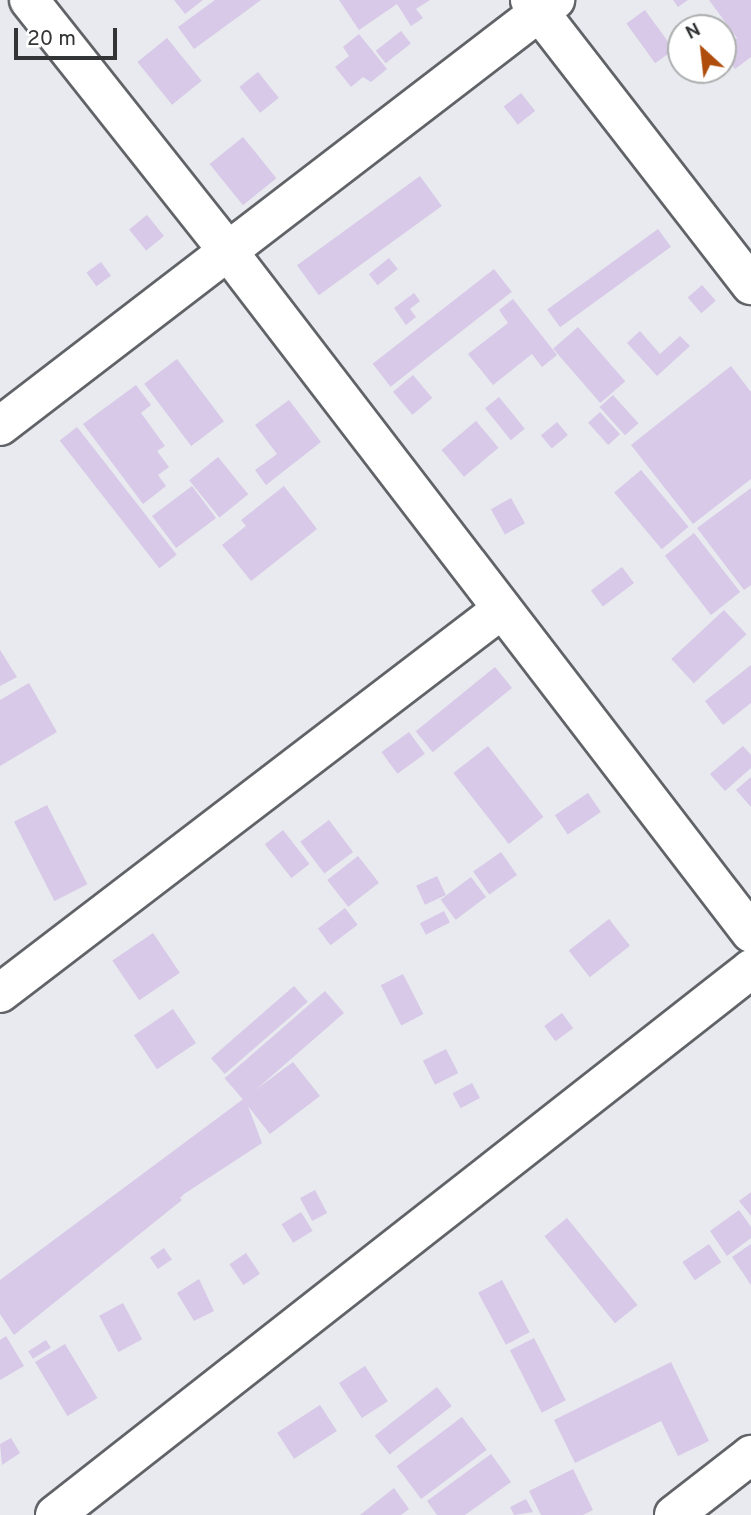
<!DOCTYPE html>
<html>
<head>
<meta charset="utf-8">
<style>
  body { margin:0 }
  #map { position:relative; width:751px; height:1515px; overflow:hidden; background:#e8eaef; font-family:Overpass,sans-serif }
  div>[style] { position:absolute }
  .building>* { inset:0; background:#d7c9e7; transform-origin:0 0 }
  .roads { filter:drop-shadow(2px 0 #606367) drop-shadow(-2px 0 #606367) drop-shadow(0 2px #606367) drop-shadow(0 -2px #606367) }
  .minor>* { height:38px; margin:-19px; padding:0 19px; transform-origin:19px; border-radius:19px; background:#fff }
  span { translate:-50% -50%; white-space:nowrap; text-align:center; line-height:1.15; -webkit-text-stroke:5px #fff; paint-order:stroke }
  .north { position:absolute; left:667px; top:14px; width:70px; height:70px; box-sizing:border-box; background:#fff; border:2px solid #adaeaf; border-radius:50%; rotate:333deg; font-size:19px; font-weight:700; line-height:28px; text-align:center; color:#333436 }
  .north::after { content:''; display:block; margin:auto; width:24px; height:32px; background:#ae4d0c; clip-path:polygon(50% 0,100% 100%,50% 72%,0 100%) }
  .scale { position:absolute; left:14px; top:28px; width:103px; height:32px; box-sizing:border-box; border:4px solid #333436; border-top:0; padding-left:9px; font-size:21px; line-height:24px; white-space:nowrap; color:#333436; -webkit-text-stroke:5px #fff; paint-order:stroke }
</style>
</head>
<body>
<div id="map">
  <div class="building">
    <i style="clip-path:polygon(174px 0,203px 0,185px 14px)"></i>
    <i style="clip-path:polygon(215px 0,261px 0,194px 49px,178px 27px)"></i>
    <i style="clip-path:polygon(339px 0,430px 0,416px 9px,423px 18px,411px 26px,397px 4px,359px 30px)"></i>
    <i style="clip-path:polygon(673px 0,688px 0,678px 7px)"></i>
    <i style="clip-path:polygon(709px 0,751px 0,751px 57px,735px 69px,723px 53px,723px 48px,737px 38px)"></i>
    <i style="left:645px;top:10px;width:49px;height:23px;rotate:54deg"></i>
    <i style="left:401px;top:31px;width:16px;height:32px;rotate:52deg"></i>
    <i style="clip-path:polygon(359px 34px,387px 69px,371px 82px,363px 77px,351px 87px,335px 67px,349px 56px,343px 47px)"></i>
    <i style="left:167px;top:38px;width:55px;height:38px;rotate:51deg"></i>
    <i style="left:258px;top:72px;width:33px;height:24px;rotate:51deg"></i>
    <i style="left:521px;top:93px;width:23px;height:22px;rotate:52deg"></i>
    <i style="left:243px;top:137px;width:53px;height:43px;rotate:51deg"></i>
    <i style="left:420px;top:176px;width:37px;height:152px;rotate:54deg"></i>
    <i style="left:147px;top:215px;width:27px;height:23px;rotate:51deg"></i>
    <i style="left:658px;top:229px;width:22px;height:137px;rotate:54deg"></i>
    <i style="left:389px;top:258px;width:14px;height:26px;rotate:51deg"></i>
    <i style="left:101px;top:262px;width:17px;height:18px;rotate:54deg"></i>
    <i style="left:494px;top:269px;width:29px;height:154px;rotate:52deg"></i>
    <i style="left:702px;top:285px;width:21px;height:19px;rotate:49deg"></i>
    <i style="clip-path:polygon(414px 293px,420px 301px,410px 309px,416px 317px,406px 325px,394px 308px)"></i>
    <i style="clip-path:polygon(513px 299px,557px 355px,542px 367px,532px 354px,493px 385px,468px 354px,508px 323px,499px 310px)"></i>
    <i style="left:578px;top:327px;width:72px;height:33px;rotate:49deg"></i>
    <i style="clip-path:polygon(640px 331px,660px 354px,680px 336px,690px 346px,657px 376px,627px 343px)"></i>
    <i style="left:177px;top:359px;width:78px;height:41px;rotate:53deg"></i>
    <i style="clip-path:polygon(731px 366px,751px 392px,751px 479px,693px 524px,631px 445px)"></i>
    <i style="left:413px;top:375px;width:30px;height:26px;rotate:50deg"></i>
    <i style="clip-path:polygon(136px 385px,151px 405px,141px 413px,165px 446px,157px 451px,169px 467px,158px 475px,166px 486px,143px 504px,83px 424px)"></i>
    <i style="left:613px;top:395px;width:38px;height:18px;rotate:48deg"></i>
    <i style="left:499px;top:397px;width:41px;height:18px;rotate:51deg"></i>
    <i style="clip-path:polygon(289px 400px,321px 442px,266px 485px,255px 470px,277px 454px,255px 425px)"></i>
    <i style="left:600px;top:412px;width:30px;height:16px;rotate:48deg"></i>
    <i style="left:476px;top:421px;width:35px;height:45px;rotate:50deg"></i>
    <i style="left:557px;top:422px;width:17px;height:21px;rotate:50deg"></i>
    <i style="left:77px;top:427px;width:162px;height:22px;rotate:52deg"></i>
    <i style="left:218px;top:457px;width:48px;height:37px;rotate:51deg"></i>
    <i style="left:641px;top:470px;width:74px;height:35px;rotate:50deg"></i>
    <i style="left:192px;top:486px;width:40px;height:50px;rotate:53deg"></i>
    <i style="clip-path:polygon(284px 486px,317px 529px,251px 581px,222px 545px,246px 526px,241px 520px)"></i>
    <i style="clip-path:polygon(751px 488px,751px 585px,744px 590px,697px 528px)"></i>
    <i style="left:511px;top:498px;width:29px;height:23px;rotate:61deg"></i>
    <i style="left:694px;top:533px;width:75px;height:37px;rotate:52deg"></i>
    <i style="left:622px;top:567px;width:20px;height:39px;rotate:53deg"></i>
    <i style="left:724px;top:610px;width:33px;height:72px;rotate:47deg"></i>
    <i style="clip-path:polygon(0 650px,17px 677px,0 686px)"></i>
    <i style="clip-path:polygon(751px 665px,751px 703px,723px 725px,705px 701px)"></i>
    <i style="left:495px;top:667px;width:27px;height:102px;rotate:51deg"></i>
    <i style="clip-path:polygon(29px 683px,57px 732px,0 766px,0 700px)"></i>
    <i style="left:409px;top:732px;width:27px;height:34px;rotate:54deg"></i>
    <i style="left:488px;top:746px;width:90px;height:44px;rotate:52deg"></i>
    <i style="clip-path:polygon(743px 746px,751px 755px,751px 768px,725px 791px,710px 774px)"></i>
    <i style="clip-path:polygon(751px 777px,751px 807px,736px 790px)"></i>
    <i style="left:588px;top:793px;width:23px;height:40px;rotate:56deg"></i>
    <i style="left:47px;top:805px;width:89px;height:37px;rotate:63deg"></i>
    <i style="left:329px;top:820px;width:40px;height:36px;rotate:53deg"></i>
    <i style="left:283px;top:830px;width:43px;height:23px;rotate:52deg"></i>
    <i style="left:501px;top:852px;width:28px;height:34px;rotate:55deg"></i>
    <i style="left:358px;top:856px;width:34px;height:39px;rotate:52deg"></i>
    <i style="left:437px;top:876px;width:21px;height:23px;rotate:65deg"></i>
    <i style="left:471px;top:877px;width:25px;height:38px;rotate:53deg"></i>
    <i style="left:345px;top:908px;width:21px;height:34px;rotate:53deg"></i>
    <i style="left:444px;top:911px;width:13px;height:27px;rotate:63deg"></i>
    <i style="left:609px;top:919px;width:34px;height:51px;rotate:52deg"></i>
    <i style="left:153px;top:933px;width:48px;height:49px;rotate:56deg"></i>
    <i style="left:403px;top:974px;width:45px;height:25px;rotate:63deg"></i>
    <i style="left:294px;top:986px;width:21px;height:110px;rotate:49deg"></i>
    <i style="left:325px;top:991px;width:29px;height:133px;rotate:49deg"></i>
    <i style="left:173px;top:1009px;width:41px;height:47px;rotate:56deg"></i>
    <i style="left:562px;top:1013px;width:19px;height:22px;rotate:54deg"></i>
    <i style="left:446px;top:1049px;width:27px;height:26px;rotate:63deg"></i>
    <i style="clip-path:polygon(293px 1062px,320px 1096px,270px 1134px,248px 1106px,262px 1143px,184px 1194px,180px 1198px,182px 1200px,14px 1335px,0 1314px,0 1280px)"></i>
    <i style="left:472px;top:1083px;width:17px;height:22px;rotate:62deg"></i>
    <i style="left:315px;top:1190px;width:26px;height:17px;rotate:62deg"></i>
    <i style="clip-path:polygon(751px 1192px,751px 1216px,739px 1201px)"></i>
    <i style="clip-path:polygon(739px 1210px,751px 1227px,751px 1238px,727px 1256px,710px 1231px)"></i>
    <i style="left:301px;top:1212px;width:22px;height:23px;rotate:58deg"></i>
    <i style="left:567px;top:1218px;width:112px;height:29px;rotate:51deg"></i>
    <i style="left:709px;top:1244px;width:22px;height:32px;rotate:56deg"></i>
    <i style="clip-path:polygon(751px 1244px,751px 1285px,732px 1257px)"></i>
    <i style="left:164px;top:1248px;width:14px;height:17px;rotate:56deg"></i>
    <i style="left:246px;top:1253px;width:25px;height:20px;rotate:56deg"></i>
    <i style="clip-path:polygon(199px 1279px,214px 1311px,194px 1321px,177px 1293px)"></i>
    <i style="left:502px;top:1280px;width:59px;height:27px;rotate:62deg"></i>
    <i style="left:123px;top:1303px;width:41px;height:27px;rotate:62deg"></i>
    <i style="clip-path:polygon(6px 1336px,24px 1366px,0 1380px,0 1340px)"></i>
    <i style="left:534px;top:1338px;width:70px;height:27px;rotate:63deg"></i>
    <i style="left:46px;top:1340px;width:9px;height:21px;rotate:58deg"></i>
    <i style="left:65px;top:1344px;width:63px;height:35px;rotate:59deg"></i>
    <i style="clip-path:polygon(671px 1362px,709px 1441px,678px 1456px,661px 1421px,575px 1463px,554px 1420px)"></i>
    <i style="left:365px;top:1366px;width:42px;height:31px;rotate:57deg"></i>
    <i style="left:437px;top:1387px;width:24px;height:79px;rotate:52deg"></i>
    <i style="left:320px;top:1405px;width:31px;height:51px;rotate:57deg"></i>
    <i style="left:462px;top:1417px;width:41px;height:82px;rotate:53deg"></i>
    <i style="clip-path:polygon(11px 1438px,20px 1453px,2px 1465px,0 1444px)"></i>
    <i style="clip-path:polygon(491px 1454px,511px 1482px,465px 1515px,437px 1515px,427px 1501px)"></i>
    <i style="clip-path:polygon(573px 1469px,593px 1510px,583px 1515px,541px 1515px,529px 1491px)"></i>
    <i style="clip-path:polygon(394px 1488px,409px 1509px,401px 1515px,360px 1515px)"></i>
    <i style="clip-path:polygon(526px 1499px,533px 1512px,514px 1515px,510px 1507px)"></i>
  </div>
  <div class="roads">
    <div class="minor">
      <i style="left:29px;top:0;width:319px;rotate:51.6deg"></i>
      <i style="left:227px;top:250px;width:861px;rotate:52.5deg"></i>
      <i style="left:530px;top:0;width:361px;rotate:52.2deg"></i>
      <i style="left:0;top:426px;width:700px;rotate:-37.51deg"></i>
      <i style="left:0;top:993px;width:632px;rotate:-37.41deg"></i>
      <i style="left:55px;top:1515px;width:885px;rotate:-38.11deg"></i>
      <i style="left:674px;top:1515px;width:98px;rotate:-37.9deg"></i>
    </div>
  </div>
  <div class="north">N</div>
  <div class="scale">20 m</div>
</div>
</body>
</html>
